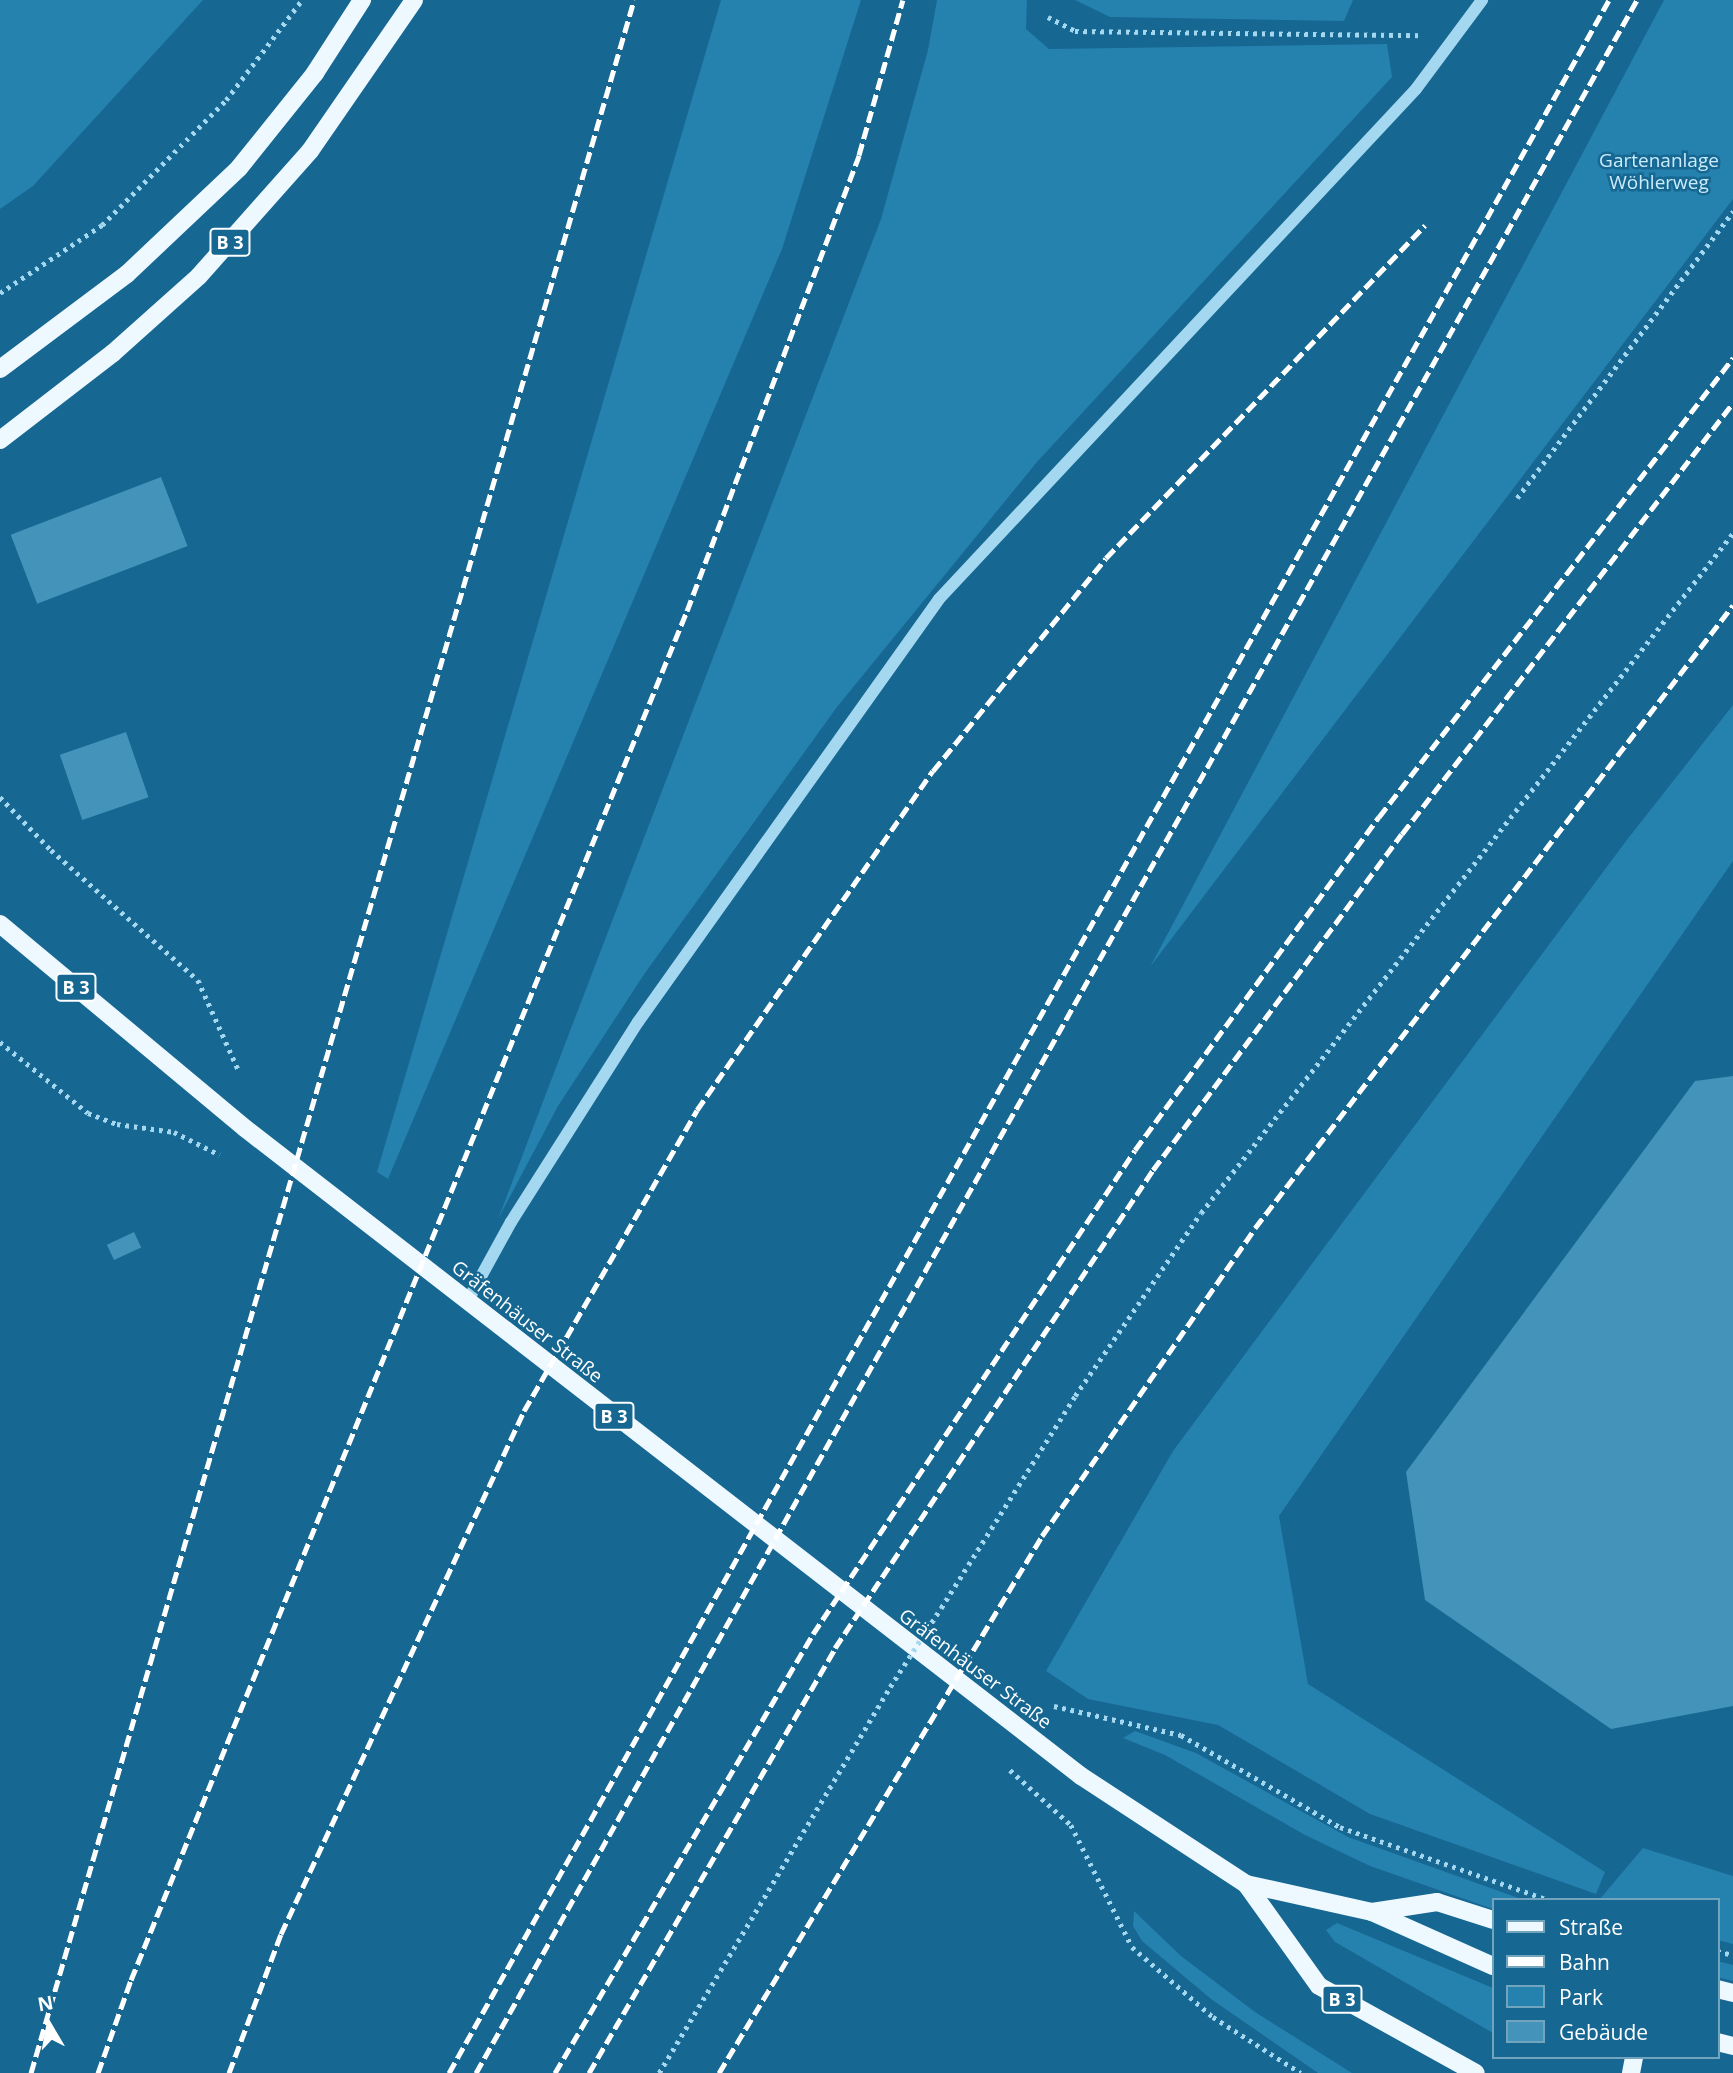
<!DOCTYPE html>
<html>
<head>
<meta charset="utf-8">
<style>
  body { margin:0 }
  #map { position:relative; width:1733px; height:2073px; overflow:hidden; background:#166791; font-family:"Open Sans",sans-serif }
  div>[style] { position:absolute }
  .green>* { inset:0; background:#2581ae }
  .building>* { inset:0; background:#4393bb; transform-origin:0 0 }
  .path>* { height:4.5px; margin-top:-2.25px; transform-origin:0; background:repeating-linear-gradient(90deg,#a4d7f0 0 3.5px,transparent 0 8.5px) }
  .minor>* { height:12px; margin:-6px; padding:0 6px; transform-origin:6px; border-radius:6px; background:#a4d7f0 }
  .major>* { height:18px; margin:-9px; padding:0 9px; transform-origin:9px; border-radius:9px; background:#edf8ff }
  .rail>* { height:5px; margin-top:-2.5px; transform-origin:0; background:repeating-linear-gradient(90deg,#fff 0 12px,transparent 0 17px) }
  .path-bridge>* { height:4.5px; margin-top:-2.25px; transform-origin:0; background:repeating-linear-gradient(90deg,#a4d7f0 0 3.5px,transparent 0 8.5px) }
  span { translate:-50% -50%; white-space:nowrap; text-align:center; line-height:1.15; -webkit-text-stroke:5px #166791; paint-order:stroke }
  .shield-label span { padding:2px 5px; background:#166791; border:2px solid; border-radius:5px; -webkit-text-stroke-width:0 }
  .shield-label { font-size:18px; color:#fff; font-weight:700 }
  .park-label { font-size:19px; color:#caecfc }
  .street-label { font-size:19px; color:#fff }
  .legend { position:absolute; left:1492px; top:1898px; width:228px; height:161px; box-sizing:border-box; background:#166791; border:2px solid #73a4bd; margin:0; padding:9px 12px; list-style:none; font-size:21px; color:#fff }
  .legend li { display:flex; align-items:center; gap:14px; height:35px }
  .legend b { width:35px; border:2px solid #73a4bd }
  .north { position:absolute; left:14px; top:1989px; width:70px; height:70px; -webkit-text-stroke:5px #166791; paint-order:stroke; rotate:350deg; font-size:19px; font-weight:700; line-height:28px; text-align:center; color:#fff }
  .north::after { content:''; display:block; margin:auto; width:24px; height:32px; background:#fff; clip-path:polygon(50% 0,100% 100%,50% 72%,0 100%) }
</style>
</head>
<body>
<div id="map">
  <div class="green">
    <i style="clip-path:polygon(0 0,203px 0,33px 186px,0 209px)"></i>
    <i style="clip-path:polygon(721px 0,861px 0,782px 249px,388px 1179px,377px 1172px)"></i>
    <i style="clip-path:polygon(937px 0,1027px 0,1026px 29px,1049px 49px,1387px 44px,1392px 77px,1037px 462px,837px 707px,645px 973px,558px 1106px,498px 1219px,881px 219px,928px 50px)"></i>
    <i style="clip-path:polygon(1075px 0,1353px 0,1344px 21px,1110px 17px)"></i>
    <i style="clip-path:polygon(1664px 0,1733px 0,1733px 199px,1150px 967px)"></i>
    <i style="clip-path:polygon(1733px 705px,1733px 861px,1279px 1516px,1308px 1684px,1605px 1872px,1596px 1894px,1370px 1814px,1218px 1725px,1088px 1699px,1046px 1671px,1173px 1451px,1626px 841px)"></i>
    <i style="clip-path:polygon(1135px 1731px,1196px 1753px,1348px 1837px,1524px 1900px,1493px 1900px,1493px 1909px,1370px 1866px,1305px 1835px,1165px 1755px,1123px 1738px)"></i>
    <i style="clip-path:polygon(1643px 1848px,1733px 1876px,1733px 1944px,1717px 1940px,1717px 1900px,1599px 1900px)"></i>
    <i style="clip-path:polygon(1134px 1911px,1181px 1956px,1255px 2012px,1352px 2073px,1318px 2073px,1211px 1999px,1142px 1941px,1133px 1926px)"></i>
    <i style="clip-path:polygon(1337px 1923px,1493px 1988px,1493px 2033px,1335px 1942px,1326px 1930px)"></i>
    <i style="clip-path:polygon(1717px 1961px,1733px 1965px,1733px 1981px,1717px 1977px)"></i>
  </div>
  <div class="building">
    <i style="left:161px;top:477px;width:74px;height:161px;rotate:69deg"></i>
    <i style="left:126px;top:732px;width:69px;height:70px;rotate:71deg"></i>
    <i style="clip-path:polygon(1733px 1076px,1733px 1706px,1611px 1729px,1425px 1600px,1406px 1472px,1695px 1081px)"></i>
    <i style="left:134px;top:1232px;width:17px;height:30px;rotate:65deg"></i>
  </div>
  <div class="path">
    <i style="left:1048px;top:17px;width:30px;rotate:27deg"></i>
    <i style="left:1075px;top:31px;width:347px;rotate:0.7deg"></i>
    <i style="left:0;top:293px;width:123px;rotate:-33.7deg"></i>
    <i style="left:102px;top:225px;width:176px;rotate:-45.2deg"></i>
    <i style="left:226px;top:100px;width:126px;rotate:-52.8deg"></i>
    <i style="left:1517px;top:498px;width:359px;rotate:-53deg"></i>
    <i style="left:0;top:797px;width:74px;rotate:46.1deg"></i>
    <i style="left:51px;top:850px;width:196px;rotate:41.5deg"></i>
    <i style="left:198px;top:980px;width:98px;rotate:65.8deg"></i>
    <i style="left:0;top:1042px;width:113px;rotate:38.9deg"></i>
    <i style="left:88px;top:1113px;width:31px;rotate:21deg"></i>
    <i style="left:117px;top:1124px;width:58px;rotate:8deg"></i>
    <i style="left:174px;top:1132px;width:51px;rotate:26.6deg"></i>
    <i style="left:941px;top:1608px;width:251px;rotate:-57.7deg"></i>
    <i style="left:1075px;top:1396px;width:222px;rotate:-55.5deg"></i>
    <i style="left:1201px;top:1213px;width:863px;rotate:-51.96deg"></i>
    <i style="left:1054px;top:1706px;width:130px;rotate:12.9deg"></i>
    <i style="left:1181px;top:1735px;width:184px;rotate:30.1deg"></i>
    <i style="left:1340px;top:1827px;width:221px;rotate:19.3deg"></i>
    <i style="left:1010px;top:1770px;width:82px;rotate:42deg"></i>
    <i style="left:1071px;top:1825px;width:136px;rotate:63.4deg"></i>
    <i style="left:1132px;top:1947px;width:107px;rotate:40.8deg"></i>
    <i style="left:1213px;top:2017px;width:104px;rotate:32.5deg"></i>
    <i style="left:1717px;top:1951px;width:16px;rotate:14deg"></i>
    <i style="left:659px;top:2073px;width:450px;rotate:-59.1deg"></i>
  </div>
  <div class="minor">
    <i style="left:467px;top:1302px;width:91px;rotate:-61.2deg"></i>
    <i style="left:511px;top:1222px;width:237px;rotate:-57.6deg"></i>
    <i style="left:638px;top:1022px;width:519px;rotate:-54.56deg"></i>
    <i style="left:939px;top:599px;width:698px;rotate:-46.91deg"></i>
    <i style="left:1416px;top:89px;width:111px;rotate:-53.4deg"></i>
  </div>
  <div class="major">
    <i style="left:0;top:369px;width:159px;rotate:-36.8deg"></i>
    <i style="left:127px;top:274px;width:154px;rotate:-43.4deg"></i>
    <i style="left:239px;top:168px;width:122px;rotate:-51.3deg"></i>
    <i style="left:315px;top:73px;width:87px;rotate:-57.2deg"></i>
    <i style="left:0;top:440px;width:143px;rotate:-37.6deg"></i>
    <i style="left:113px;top:353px;width:115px;rotate:-41.8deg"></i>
    <i style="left:199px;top:276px;width:167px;rotate:-48.4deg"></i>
    <i style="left:310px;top:151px;width:183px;rotate:-55.4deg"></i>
    <i style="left:0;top:924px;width:320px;rotate:39.8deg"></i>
    <i style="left:246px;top:1129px;width:1056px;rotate:37.77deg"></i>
    <i style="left:1081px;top:1776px;width:197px;rotate:33.2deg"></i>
    <i style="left:1246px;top:1884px;width:129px;rotate:12.5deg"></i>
    <i style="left:1372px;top:1912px;width:133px;rotate:24.1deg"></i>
    <i style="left:1246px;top:1884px;width:125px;rotate:54.4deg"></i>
    <i style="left:1319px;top:1986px;width:179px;rotate:29deg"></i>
    <i style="left:1372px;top:1912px;width:66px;rotate:-8.7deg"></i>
    <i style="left:1437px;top:1902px;width:59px;rotate:17.8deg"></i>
    <i style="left:1717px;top:1989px;width:16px;rotate:14deg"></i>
    <i style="left:1717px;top:2042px;width:16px;rotate:14deg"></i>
    <i style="left:1631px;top:2073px;width:16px;rotate:-79deg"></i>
  </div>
  <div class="rail">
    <i style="left:31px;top:2073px;width:2159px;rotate:-73.78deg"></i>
    <i style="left:98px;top:2073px;width:99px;rotate:-70.5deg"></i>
    <i style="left:131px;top:1980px;width:1478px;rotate:-67.9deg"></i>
    <i style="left:687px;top:611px;width:487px;rotate:-69.3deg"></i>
    <i style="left:859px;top:155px;width:161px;rotate:-74.2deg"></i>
    <i style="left:229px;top:2073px;width:148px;rotate:-69.5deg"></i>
    <i style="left:281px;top:1934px;width:577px;rotate:-65.08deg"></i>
    <i style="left:524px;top:1411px;width:347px;rotate:-60.1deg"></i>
    <i style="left:697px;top:1110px;width:413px;rotate:-55.2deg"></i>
    <i style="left:933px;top:771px;width:274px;rotate:-50.9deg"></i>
    <i style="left:1106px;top:558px;width:461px;rotate:-46.2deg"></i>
    <i style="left:449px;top:2073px;width:2375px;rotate:-60.77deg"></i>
    <i style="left:476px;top:2073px;width:2376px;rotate:-60.75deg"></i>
    <i style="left:555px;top:2073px;width:509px;rotate:-59.56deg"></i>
    <i style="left:813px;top:1634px;width:581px;rotate:-56.36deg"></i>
    <i style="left:1135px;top:1150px;width:413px;rotate:-53.8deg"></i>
    <i style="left:1379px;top:817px;width:580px;rotate:-52.36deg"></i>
    <i style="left:589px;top:2073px;width:491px;rotate:-59.9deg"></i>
    <i style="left:835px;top:1648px;width:574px;rotate:-56.37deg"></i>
    <i style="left:1153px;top:1170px;width:418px;rotate:-53.5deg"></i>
    <i style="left:1402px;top:834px;width:543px;rotate:-52.48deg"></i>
    <i style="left:719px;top:2073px;width:627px;rotate:-58.97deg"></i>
    <i style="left:1042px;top:1536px;width:374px;rotate:-55.3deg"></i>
    <i style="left:1255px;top:1228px;width:785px;rotate:-52.5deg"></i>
  </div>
  <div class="path-bridge">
    <i style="left:890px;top:1687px;width:94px;rotate:-57.2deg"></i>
  </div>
  <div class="shield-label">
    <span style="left:230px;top:242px">B 3</span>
    <span style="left:76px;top:987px">B 3</span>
    <span style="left:614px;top:1416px">B 3</span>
    <span style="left:1342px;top:1999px">B 3</span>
  </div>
  <div class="park-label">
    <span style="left:1659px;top:172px">Gartenanlage<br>Wöhlerweg</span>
  </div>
  <div class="street-label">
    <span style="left:527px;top:1322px;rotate:38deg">Gräfenhäuser Straße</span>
    <span style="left:975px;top:1669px;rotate:37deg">Gräfenhäuser Straße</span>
  </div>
  <ul class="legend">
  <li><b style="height:9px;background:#edf8ff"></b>Straße</li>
  <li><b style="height:9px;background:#fff"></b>Bahn</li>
  <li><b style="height:19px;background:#2581ae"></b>Park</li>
  <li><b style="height:19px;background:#4393bb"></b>Gebäude</li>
  </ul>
  <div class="north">N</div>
</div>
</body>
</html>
